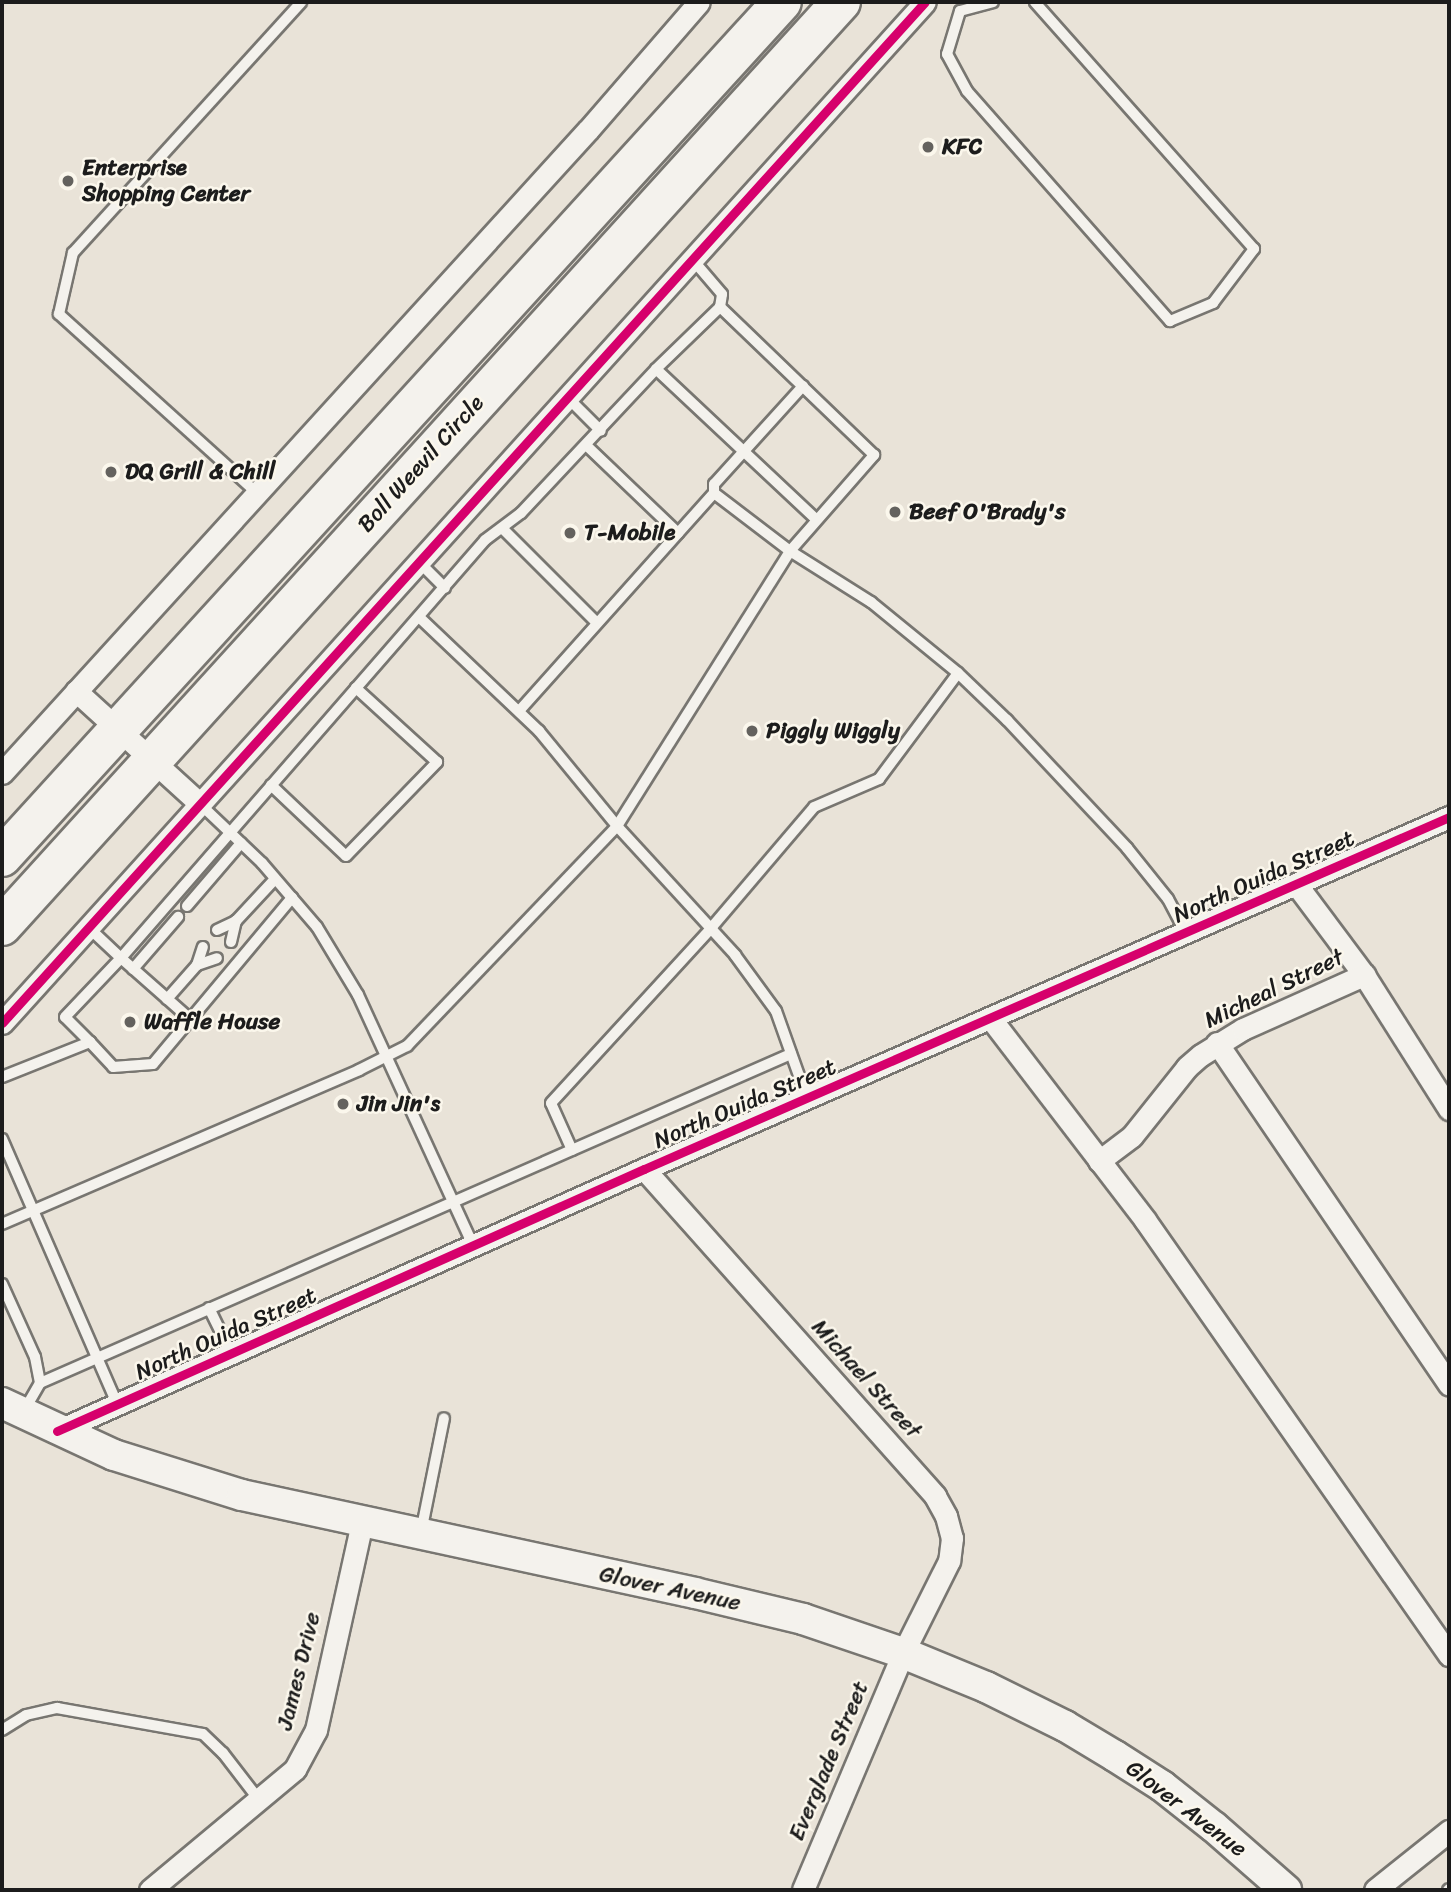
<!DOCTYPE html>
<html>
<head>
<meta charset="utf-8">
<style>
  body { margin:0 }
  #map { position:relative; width:1451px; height:1892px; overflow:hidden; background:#e9e3d8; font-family:Sriracha,sans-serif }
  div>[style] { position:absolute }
  .roads { filter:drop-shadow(2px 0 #787671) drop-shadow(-2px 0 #787671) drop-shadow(0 2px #787671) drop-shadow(0 -2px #787671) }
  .lane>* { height:10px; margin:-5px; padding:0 5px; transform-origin:5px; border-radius:5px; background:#f4f2ed }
  .street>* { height:21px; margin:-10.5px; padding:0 10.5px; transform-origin:10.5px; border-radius:10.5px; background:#f4f2ed }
  .secondary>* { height:30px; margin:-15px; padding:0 15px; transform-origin:15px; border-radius:15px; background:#f4f2ed }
  .highway>* { height:38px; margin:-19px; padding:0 19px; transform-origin:19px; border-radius:19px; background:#f4f2ed }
  .cycleway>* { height:9px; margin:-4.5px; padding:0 4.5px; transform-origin:4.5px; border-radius:4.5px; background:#d6006c }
  .dots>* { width:19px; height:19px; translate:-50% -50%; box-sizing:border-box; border:4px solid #fbf7ec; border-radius:50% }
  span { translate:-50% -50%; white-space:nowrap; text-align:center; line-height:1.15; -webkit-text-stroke:5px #fbf7ec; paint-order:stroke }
  .poi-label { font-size:23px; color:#1c1c1c; font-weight:700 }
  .left { translate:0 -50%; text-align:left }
  .street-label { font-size:23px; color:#1c1c1c }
  .frame { position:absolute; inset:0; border:4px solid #1c1c1c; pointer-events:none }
</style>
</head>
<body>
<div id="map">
  <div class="roads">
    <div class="lane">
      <i style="left:960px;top:11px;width:45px;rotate:106.8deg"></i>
      <i style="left:947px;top:54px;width:42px;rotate:61.6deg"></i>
      <i style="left:967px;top:91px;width:307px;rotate:48.6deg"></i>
      <i style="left:1170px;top:321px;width:47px;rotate:-22.7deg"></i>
      <i style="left:1213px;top:303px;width:68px;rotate:-52.8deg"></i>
      <i style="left:1254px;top:249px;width:330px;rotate:-131.6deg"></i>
      <i style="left:960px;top:11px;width:34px;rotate:-15deg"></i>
      <i style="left:656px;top:369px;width:219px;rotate:43.2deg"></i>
      <i style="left:803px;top:386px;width:132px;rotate:132.2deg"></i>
      <i style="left:714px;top:484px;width:9px;rotate:90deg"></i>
      <i style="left:714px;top:493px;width:96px;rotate:37.3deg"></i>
      <i style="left:790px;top:551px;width:96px;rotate:32.2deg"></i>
      <i style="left:871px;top:602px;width:112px;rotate:39.2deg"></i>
      <i style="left:958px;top:673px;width:68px;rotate:43.8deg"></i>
      <i style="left:1007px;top:720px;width:175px;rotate:46.8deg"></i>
      <i style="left:1127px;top:848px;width:65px;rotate:51.2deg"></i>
      <i style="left:1168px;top:899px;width:38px;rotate:62deg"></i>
      <i style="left:566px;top:396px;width:49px;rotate:45deg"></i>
      <i style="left:587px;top:446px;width:126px;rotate:43.7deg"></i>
      <i style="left:257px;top:493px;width:267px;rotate:-137.9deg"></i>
      <i style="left:59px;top:314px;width:63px;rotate:-77.1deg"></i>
      <i style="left:73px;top:253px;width:339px;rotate:-47.7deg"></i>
      <i style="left:502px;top:528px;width:134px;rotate:45deg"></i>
      <i style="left:418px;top:561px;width:38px;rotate:45deg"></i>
      <i style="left:419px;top:617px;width:166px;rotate:43.5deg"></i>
      <i style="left:539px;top:731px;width:123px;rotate:50.6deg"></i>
      <i style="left:617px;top:826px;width:175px;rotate:47.5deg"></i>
      <i style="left:735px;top:955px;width:69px;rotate:53.8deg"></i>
      <i style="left:776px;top:1011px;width:92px;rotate:70.4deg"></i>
      <i style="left:519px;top:711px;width:292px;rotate:-48.2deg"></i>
      <i style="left:271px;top:785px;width:103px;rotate:43.4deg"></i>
      <i style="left:346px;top:856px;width:131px;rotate:-45.9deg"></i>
      <i style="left:437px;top:762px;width:110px;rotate:-137.6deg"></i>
      <i style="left:199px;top:803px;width:87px;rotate:43.6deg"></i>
      <i style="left:262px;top:863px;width:84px;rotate:49.3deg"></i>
      <i style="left:317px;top:927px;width:79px;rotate:58.9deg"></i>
      <i style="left:358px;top:995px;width:275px;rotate:65.3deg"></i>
      <i style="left:187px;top:906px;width:83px;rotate:-49.4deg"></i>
      <i style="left:88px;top:927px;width:45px;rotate:43.2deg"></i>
      <i style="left:121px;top:958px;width:554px;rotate:-48.95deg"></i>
      <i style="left:485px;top:540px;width:45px;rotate:-36.9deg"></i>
      <i style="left:521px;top:513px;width:197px;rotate:-46.8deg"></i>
      <i style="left:656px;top:369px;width:89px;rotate:-44.1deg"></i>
      <i style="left:720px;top:307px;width:13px;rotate:-81deg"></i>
      <i style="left:722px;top:294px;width:46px;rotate:-130.6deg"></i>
      <i style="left:217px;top:930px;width:21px;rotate:-25deg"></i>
      <i style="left:231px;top:942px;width:22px;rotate:-77deg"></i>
      <i style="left:236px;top:921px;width:57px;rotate:-47.1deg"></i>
      <i style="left:197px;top:965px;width:19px;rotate:-72deg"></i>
      <i style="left:133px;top:969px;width:69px;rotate:-49.1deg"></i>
      <i style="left:167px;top:999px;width:45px;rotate:-48.6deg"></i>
      <i style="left:197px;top:965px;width:21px;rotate:-19deg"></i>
      <i style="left:90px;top:1042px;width:35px;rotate:-135deg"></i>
      <i style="left:65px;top:1017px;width:81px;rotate:-46.5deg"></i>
      <i style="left:121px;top:958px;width:91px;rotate:41.4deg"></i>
      <i style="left:2px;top:1077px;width:95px;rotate:-21.7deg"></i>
      <i style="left:90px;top:1042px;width:34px;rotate:47deg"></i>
      <i style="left:113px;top:1067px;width:40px;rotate:-4.3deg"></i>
      <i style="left:153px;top:1064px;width:217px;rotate:-50.1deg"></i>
      <i style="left:2px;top:1139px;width:289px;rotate:66.5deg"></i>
      <i style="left:572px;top:1150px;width:51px;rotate:-114.1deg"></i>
      <i style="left:551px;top:1103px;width:239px;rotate:-47.5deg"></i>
      <i style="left:712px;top:927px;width:157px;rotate:-49.6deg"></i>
      <i style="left:814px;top:807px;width:71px;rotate:-23.3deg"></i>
      <i style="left:879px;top:779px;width:132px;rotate:-53.3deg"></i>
      <i style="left:2px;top:1224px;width:389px;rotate:-23.3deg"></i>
      <i style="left:359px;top:1070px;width:54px;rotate:-26.6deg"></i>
      <i style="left:407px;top:1046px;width:304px;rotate:-46.3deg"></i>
      <i style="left:617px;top:826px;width:325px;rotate:-57.8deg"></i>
      <i style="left:790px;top:551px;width:128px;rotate:-48.8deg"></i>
      <i style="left:874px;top:455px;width:214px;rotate:-136.1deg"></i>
      <i style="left:2px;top:1284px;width:80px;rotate:65.7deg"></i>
      <i style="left:35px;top:1357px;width:26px;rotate:79deg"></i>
      <i style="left:40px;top:1383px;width:32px;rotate:120deg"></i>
      <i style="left:209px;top:1308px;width:50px;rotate:63.9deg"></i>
      <i style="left:40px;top:1383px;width:820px;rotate:-23.66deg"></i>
      <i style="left:421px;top:1532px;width:116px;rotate:-78.6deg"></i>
      <i style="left:2px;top:1730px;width:28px;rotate:-32deg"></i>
      <i style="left:26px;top:1715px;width:32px;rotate:-13deg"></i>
      <i style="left:57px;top:1708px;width:148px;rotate:10.1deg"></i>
      <i style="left:203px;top:1734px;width:28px;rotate:44deg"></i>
      <i style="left:223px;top:1753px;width:61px;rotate:52.4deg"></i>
      <i style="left:1448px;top:1890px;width:1px;rotate:-45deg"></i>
    </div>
    <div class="street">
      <i style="left:76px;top:691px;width:166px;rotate:42.3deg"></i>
      <i style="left:2px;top:773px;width:870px;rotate:-47.66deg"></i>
      <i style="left:588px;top:130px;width:169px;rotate:-49.1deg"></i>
      <i style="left:1296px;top:884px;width:114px;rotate:53.2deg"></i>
      <i style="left:1364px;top:975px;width:159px;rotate:57.6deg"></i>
      <i style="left:991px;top:1019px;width:253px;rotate:52.5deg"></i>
      <i style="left:1145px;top:1220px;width:531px;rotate:55.05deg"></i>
      <i style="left:2px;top:1023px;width:1376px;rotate:-47.89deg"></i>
      <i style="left:1217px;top:1043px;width:413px;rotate:55.8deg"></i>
      <i style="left:1099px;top:1161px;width:41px;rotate:-37.1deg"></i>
      <i style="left:1132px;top:1136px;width:88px;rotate:-51.4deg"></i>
      <i style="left:1187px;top:1067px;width:18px;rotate:-41deg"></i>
      <i style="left:1201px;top:1055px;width:49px;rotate:-31.8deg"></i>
      <i style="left:1243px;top:1029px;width:133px;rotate:-24.1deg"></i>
      <i style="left:644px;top:1169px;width:438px;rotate:48.3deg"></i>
      <i style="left:935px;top:1496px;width:23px;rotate:61deg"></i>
      <i style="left:946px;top:1516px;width:23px;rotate:75deg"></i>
      <i style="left:952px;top:1538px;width:23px;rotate:97deg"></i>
      <i style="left:949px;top:1561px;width:103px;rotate:116.6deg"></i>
      <i style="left:903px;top:1653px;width:257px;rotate:112.9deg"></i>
      <i style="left:57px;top:1431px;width:643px;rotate:-24.05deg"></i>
      <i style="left:644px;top:1169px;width:879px;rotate:-23.62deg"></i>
      <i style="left:150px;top:1890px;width:189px;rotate:-39.8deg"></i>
      <i style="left:295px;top:1769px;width:44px;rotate:-61.7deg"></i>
      <i style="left:316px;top:1730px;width:213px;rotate:-77.5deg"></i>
      <i style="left:1375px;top:1890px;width:95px;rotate:-38.6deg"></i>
    </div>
    <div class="secondary">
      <i style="left:2px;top:1403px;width:123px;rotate:24.9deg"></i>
      <i style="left:114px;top:1455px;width:134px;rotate:17.4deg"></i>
      <i style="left:242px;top:1495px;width:463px;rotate:12.2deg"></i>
      <i style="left:695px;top:1593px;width:111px;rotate:13.5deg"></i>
      <i style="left:803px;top:1619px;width:106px;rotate:18.8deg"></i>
      <i style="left:903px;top:1653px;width:90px;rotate:22.3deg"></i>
      <i style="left:986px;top:1687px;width:88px;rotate:26.3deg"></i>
      <i style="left:1065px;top:1726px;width:58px;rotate:31deg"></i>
      <i style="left:1115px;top:1756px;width:56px;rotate:32.6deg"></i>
      <i style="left:1162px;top:1786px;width:66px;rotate:38.3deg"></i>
      <i style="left:1214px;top:1827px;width:96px;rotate:41.2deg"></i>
    </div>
    <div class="highway">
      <i style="left:2px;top:857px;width:1157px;rotate:-47.63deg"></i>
      <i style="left:2px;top:926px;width:1248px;rotate:-47.76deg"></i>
    </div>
  </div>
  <div class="cycleway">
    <i style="left:2px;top:1023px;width:1376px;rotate:-47.89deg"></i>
    <i style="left:57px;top:1431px;width:643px;rotate:-24.05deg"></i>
    <i style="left:644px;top:1169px;width:879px;rotate:-23.62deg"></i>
  </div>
  <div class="dots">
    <i style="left:928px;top:147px;background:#64625e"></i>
    <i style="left:68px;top:181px;background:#64625e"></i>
    <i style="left:111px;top:472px;background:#64625e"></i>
    <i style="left:895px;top:512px;background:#64625e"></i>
    <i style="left:570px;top:533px;background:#64625e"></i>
    <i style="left:752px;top:731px;background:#64625e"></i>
    <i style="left:130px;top:1022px;background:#64625e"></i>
    <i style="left:343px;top:1104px;background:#64625e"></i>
  </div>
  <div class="poi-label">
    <span class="left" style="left:942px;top:147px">KFC</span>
    <span class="left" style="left:82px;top:181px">Enterprise<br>Shopping Center</span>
    <span class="left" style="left:125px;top:472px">DQ Grill &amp; Chill</span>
    <span class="left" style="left:909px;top:512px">Beef O'Brady's</span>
    <span class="left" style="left:584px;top:533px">T-Mobile</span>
    <span class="left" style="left:766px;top:731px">Piggly Wiggly</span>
    <span class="left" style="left:144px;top:1022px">Waffle House</span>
    <span class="left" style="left:357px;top:1104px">Jin Jin's</span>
  </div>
  <div class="street-label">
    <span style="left:421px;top:464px;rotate:-48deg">Boll Weevil Circle</span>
    <span style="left:1264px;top:877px;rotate:-24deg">North Ouida Street</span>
    <span style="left:1274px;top:989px;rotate:-26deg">Micheal Street</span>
    <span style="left:745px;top:1104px;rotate:-23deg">North Ouida Street</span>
    <span style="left:226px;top:1334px;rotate:-24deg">North Ouida Street</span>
    <span style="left:866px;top:1379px;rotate:48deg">Michael Street</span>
    <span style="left:670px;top:1589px;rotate:12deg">Glover Avenue</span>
    <span style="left:299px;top:1671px;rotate:-76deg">James Drive</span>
    <span style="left:829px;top:1761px;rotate:-67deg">Everglade Street</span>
    <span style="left:1186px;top:1809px;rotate:37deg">Glover Avenue</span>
  </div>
  <div class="frame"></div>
</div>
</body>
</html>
